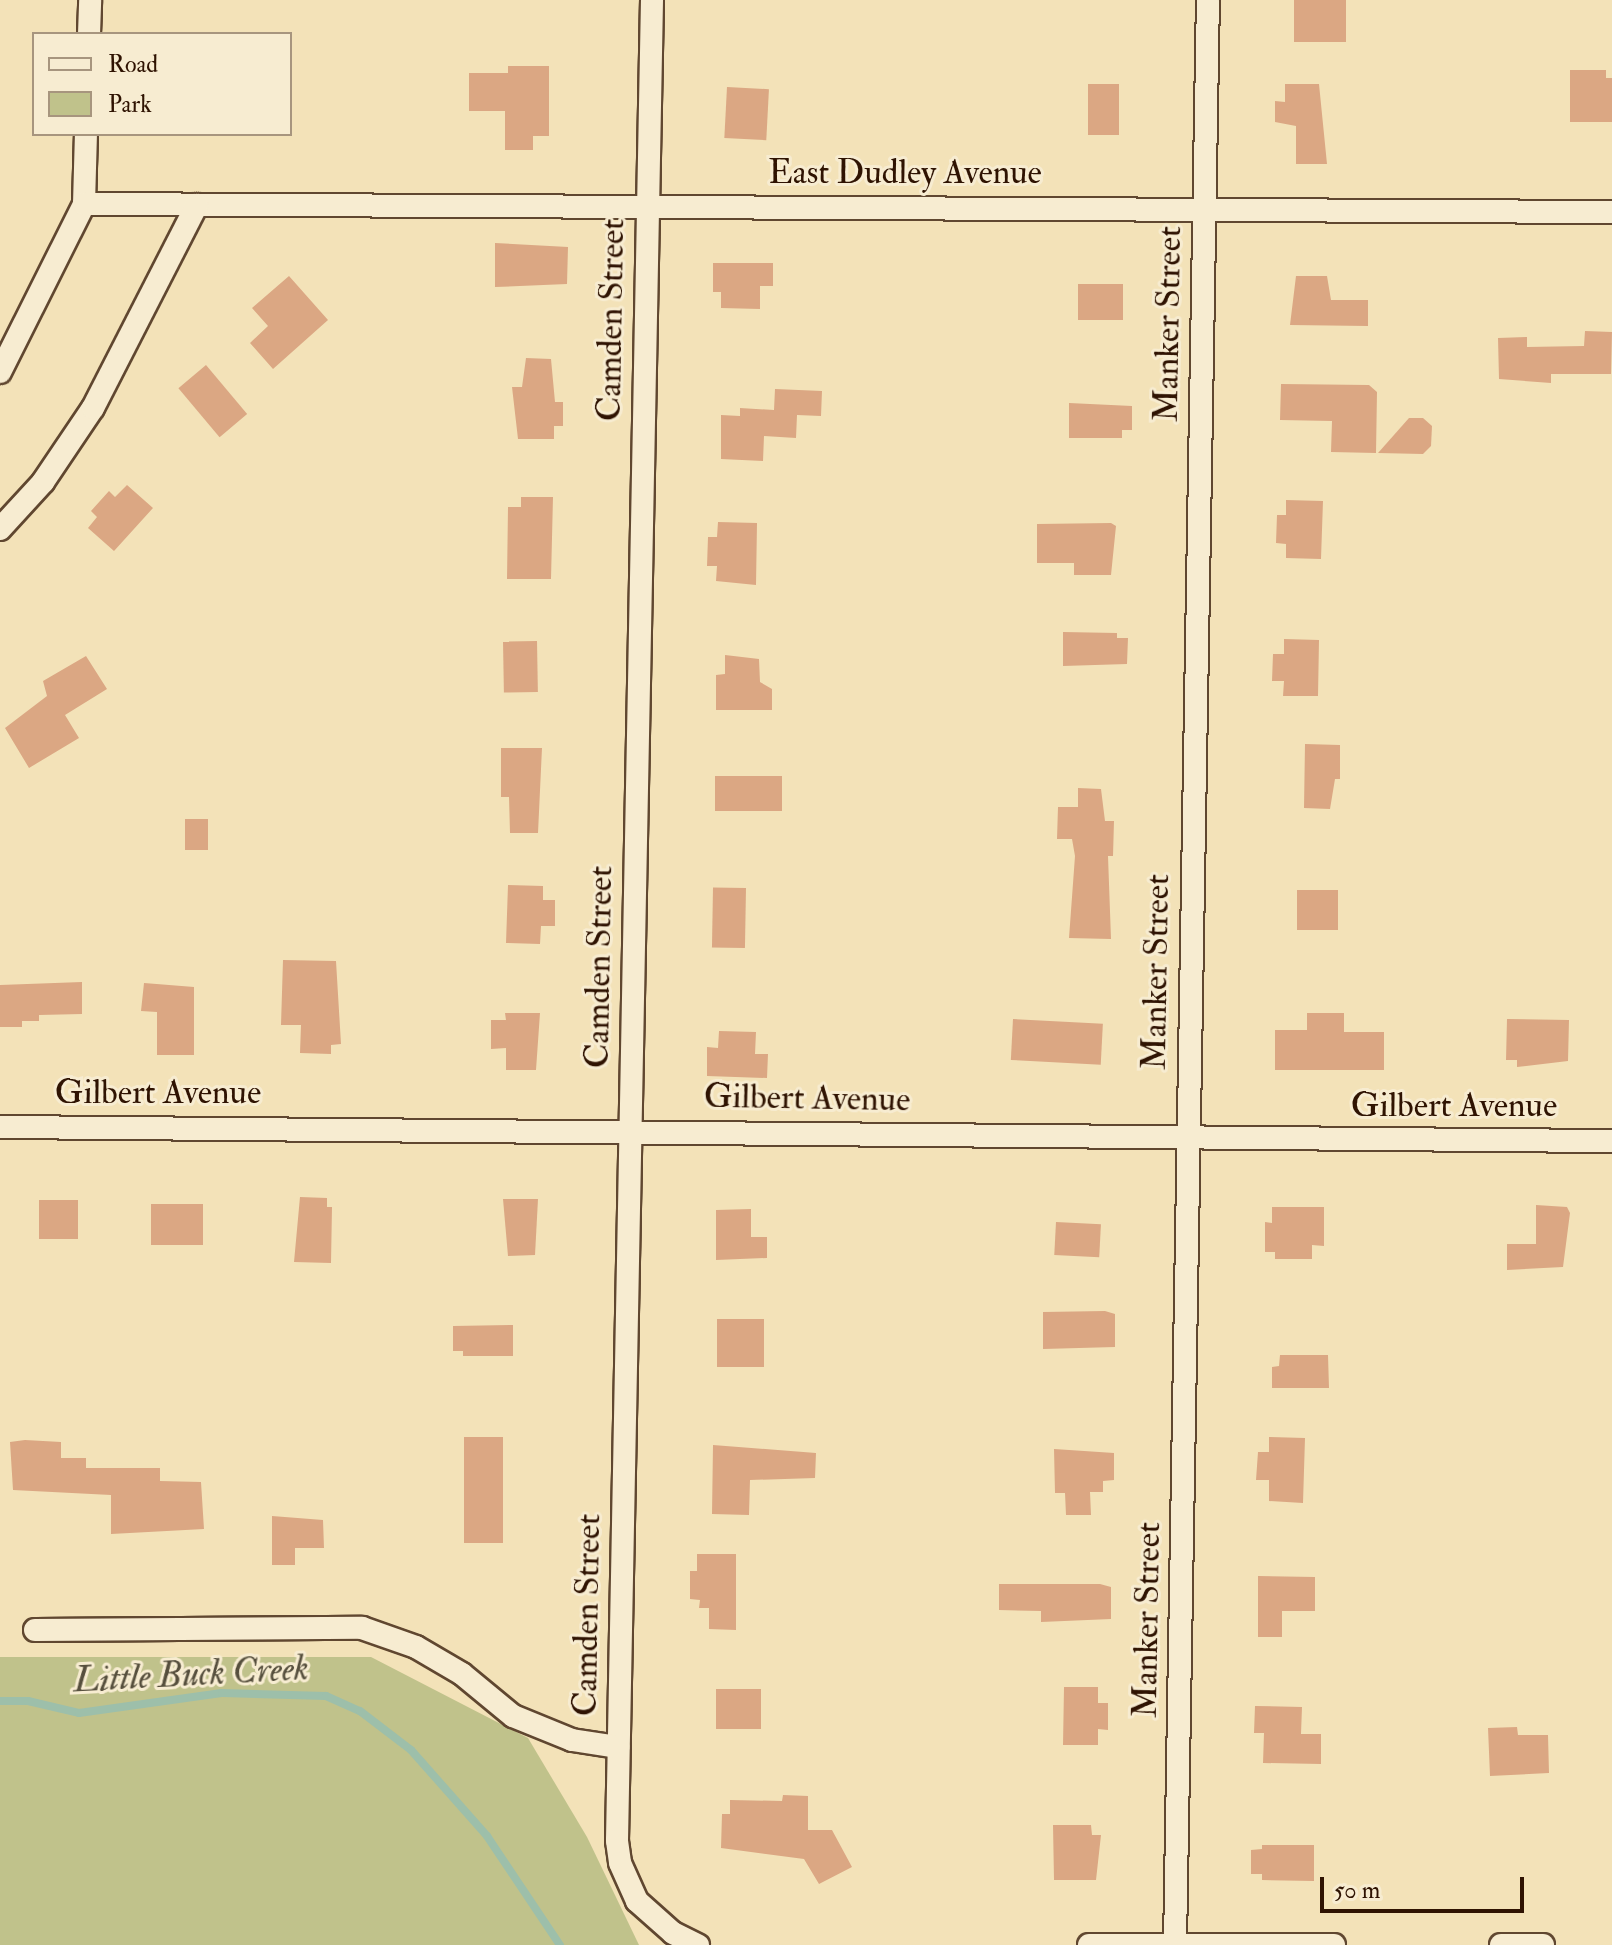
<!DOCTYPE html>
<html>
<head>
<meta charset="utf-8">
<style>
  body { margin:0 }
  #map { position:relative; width:1612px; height:1945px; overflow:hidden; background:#f3e2b8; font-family:"IM FELL Double Pica",serif }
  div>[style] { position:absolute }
  .green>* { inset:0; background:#c0c28b }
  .stream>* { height:8px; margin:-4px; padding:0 4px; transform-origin:4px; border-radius:4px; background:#9dbfaa }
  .building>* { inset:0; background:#dba783; transform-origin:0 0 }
  .roads { filter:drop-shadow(2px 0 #604730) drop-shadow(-2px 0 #604730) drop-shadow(0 2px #604730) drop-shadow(0 -2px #604730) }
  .street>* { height:22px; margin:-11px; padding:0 11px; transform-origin:11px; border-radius:11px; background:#f7ecd1 }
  span { translate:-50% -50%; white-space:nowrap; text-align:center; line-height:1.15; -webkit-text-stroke:6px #f7ecd1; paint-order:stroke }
  .street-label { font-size:34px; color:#2f1302 }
  .water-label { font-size:36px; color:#564f3d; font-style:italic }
  .legend { position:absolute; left:32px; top:32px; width:260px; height:104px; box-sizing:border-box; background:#f7ecd1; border:2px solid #a7957e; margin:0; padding:10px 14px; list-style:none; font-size:24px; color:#2f1302 }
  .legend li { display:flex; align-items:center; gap:16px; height:40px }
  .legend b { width:40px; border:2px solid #a7957e }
  .scale { position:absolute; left:1320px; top:1877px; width:204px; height:36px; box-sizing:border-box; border:4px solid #2f1302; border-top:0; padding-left:10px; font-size:24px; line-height:28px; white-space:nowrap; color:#2f1302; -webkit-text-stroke:6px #f7ecd1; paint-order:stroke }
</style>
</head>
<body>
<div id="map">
  <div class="green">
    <i style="clip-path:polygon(0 1657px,371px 1657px,528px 1738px,587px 1837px,639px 1945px,0 1945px)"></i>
  </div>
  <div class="stream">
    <i style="left:0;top:1701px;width:28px"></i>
    <i style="left:28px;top:1701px;width:52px;rotate:13.2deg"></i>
    <i style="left:79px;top:1713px;width:144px;rotate:-8deg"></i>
    <i style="left:222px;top:1693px;width:104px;rotate:1.7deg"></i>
    <i style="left:326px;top:1696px;width:37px;rotate:24deg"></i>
    <i style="left:360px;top:1711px;width:64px;rotate:37.4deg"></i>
    <i style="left:411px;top:1750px;width:115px;rotate:48.5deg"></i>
    <i style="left:487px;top:1836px;width:131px;rotate:56.2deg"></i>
  </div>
  <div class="building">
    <i style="left:1294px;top:0;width:52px;height:42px"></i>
    <i style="clip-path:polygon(508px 66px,549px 66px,549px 136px,533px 136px,533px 150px,505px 150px,505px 111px,469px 111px,469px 73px,508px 73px)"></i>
    <i style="clip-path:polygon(1570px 70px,1606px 70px,1606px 78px,1612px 78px,1612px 122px,1570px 122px)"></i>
    <i style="left:1088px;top:84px;width:31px;height:51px"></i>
    <i style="clip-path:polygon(1285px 84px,1319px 84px,1327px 164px,1296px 164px,1296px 126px,1275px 122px,1275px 101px,1285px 102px)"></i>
    <i style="left:727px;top:87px;width:42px;height:51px;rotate:3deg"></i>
    <i style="clip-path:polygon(495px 243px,568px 247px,567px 284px,495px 287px)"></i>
    <i style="clip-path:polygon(713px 263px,773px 263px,773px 286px,760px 286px,760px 309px,721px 308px,721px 292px,713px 292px)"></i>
    <i style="clip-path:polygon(289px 276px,328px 320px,273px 369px,250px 343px,268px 326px,252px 308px)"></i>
    <i style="clip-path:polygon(1296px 276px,1327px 276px,1331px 300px,1368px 300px,1368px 326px,1290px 325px)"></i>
    <i style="left:1078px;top:284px;width:45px;height:36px"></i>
    <i style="clip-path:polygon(1585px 331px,1612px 332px,1611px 374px,1551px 374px,1551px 383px,1499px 379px,1498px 338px,1527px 337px,1527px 347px,1584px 346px)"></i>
    <i style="clip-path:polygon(526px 358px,551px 359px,555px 402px,563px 402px,563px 426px,554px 426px,554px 439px,518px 439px,512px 387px,522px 387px)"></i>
    <i style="left:206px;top:365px;width:64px;height:36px;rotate:50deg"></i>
    <i style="clip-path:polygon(1281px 384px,1369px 385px,1377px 392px,1376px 453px,1331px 452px,1332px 421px,1280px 420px)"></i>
    <i style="clip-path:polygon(775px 389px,822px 391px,821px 416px,797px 415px,796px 438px,764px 436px,763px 461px,721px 459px,721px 415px,740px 416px,740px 408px,774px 410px)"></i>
    <i style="clip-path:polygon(1069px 403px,1132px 406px,1132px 430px,1122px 430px,1122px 438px,1069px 438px)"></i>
    <i style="clip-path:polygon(1409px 418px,1423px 418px,1432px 426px,1431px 446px,1423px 454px,1378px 453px)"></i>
    <i style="clip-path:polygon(127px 485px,153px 508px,114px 551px,88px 528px,97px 517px,91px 511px,109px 491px,115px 497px)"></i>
    <i style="clip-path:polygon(521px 497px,553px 497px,551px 579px,507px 579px,508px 507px,521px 507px)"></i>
    <i style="clip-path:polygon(1286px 500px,1323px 501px,1321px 559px,1286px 558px,1286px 544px,1276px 543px,1277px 515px,1286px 515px)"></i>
    <i style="clip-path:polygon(718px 522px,757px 523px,756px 585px,716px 581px,717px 566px,707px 566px,708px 537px,717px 537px)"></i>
    <i style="clip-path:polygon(1111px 523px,1116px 526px,1111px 575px,1074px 575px,1074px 563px,1037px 563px,1037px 524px)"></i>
    <i style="clip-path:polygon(1063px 632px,1117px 633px,1117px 638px,1128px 638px,1127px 664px,1063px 666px)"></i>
    <i style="clip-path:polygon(1284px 639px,1319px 640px,1318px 696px,1283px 696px,1284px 681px,1272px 681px,1273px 654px,1284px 654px)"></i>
    <i style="left:537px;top:641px;width:51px;height:34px;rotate:89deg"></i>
    <i style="clip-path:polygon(725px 655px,759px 659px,760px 682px,772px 689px,772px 710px,716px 710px,716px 675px,725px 674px)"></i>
    <i style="clip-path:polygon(86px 656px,107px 689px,65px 715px,79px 738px,29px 768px,5px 728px,47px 696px,43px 681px)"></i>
    <i style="clip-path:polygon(1305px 744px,1340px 745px,1340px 779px,1335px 779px,1330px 809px,1304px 808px)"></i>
    <i style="clip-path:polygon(501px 748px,542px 748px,538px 833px,510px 833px,509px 797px,501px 797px)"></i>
    <i style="left:715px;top:776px;width:67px;height:35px"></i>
    <i style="clip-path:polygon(1078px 788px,1101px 789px,1105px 821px,1114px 821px,1113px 856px,1108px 856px,1111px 939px,1069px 938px,1075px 856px,1072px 839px,1057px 839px,1058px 807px,1078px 807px)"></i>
    <i style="left:185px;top:819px;width:23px;height:31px"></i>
    <i style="clip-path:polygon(508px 885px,543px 886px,543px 900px,555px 900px,555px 926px,541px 926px,540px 944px,506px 943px)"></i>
    <i style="left:746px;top:888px;width:60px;height:33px;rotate:91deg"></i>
    <i style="left:1297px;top:890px;width:41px;height:40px"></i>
    <i style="clip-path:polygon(283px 960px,336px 961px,341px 1044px,331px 1045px,331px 1054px,300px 1053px,301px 1025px,281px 1025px)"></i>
    <i style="clip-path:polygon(82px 982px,82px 1014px,39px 1015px,39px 1021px,22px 1021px,22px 1027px,0 1027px,0 985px)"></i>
    <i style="clip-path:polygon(144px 983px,194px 987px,194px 1055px,157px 1055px,157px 1012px,141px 1011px)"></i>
    <i style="clip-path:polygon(505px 1013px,540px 1013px,536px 1070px,506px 1070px,506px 1048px,491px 1049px,491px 1020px,506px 1020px)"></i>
    <i style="clip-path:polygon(1307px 1013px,1344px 1013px,1344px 1032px,1384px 1032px,1384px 1070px,1275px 1070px,1275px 1030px,1307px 1030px)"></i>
    <i style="left:1013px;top:1019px;width:90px;height:41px;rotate:3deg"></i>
    <i style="clip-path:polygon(1507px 1019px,1569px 1020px,1568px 1061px,1517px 1067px,1517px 1060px,1506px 1060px)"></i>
    <i style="clip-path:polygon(719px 1031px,756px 1032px,755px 1054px,768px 1054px,767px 1078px,707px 1076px,707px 1047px,718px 1048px)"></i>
    <i style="clip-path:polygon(300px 1197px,327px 1198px,327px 1207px,332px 1207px,331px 1263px,294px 1262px)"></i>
    <i style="clip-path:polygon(503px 1199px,538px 1199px,535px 1255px,508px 1256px)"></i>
    <i style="left:39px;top:1200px;width:39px;height:39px"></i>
    <i style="left:151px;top:1204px;width:52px;height:41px"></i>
    <i style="clip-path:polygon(1536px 1205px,1567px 1207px,1570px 1213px,1563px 1267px,1507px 1270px,1507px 1244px,1536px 1244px)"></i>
    <i style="clip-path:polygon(1272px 1207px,1324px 1207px,1324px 1246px,1312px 1245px,1312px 1259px,1275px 1259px,1275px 1252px,1265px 1252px,1265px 1222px,1272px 1223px)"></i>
    <i style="clip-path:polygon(751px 1209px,751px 1237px,767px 1237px,767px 1258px,716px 1260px,716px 1210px)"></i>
    <i style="left:1056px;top:1222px;width:45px;height:33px;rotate:3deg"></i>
    <i style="clip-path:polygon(1105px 1311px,1115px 1314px,1115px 1347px,1043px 1349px,1043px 1312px)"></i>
    <i style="left:717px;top:1319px;width:47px;height:48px"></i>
    <i style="clip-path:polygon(513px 1325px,513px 1356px,463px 1356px,463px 1351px,453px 1351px,453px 1326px)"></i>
    <i style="clip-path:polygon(1280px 1355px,1328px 1355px,1329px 1388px,1272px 1388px,1272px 1367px,1279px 1366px)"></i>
    <i style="left:464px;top:1437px;width:39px;height:106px"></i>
    <i style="clip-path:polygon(1269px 1437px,1305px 1438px,1303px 1503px,1269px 1501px,1269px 1480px,1256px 1480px,1258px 1452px,1269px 1452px)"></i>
    <i style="clip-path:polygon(25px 1440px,61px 1442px,61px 1458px,86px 1458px,86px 1468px,160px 1468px,160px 1481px,201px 1482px,204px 1529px,111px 1534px,111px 1495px,13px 1490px,10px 1442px)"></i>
    <i style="clip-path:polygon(713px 1445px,816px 1453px,815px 1478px,750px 1480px,749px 1515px,712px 1514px)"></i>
    <i style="clip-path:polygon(1054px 1449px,1114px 1453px,1114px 1480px,1103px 1481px,1103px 1492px,1090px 1492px,1091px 1515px,1066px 1515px,1065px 1493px,1055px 1493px)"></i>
    <i style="clip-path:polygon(272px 1516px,323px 1520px,324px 1548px,295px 1548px,295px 1565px,272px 1565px)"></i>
    <i style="clip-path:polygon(697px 1554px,736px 1554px,736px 1630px,709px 1629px,709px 1608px,699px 1608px,700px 1600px,690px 1599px,690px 1571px,697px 1571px)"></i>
    <i style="clip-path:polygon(1258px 1576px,1315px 1577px,1315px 1611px,1282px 1611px,1282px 1637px,1258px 1637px)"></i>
    <i style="clip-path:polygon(999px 1584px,1100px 1584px,1111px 1587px,1111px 1619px,1041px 1622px,1041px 1611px,999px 1610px)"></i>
    <i style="clip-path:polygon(1064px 1687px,1098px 1687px,1098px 1703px,1108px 1703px,1108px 1730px,1098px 1729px,1098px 1745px,1063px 1745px)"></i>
    <i style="left:716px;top:1689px;width:45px;height:40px"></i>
    <i style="clip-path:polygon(1255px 1706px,1302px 1707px,1301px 1734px,1321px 1734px,1321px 1764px,1263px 1763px,1264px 1733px,1254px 1733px)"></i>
    <i style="clip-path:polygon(1517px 1727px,1518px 1735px,1548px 1735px,1549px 1773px,1490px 1776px,1488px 1728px)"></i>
    <i style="clip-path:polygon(783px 1795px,808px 1796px,808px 1830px,832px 1830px,852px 1867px,819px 1884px,804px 1859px,721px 1848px,722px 1814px,730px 1814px,730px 1800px,782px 1801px)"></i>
    <i style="clip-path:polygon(1053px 1825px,1091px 1825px,1092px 1835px,1101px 1835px,1096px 1880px,1054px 1880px)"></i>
    <i style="clip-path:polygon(1262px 1845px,1314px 1845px,1314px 1881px,1262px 1880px,1262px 1874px,1251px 1874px,1251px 1850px,1262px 1849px)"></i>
  </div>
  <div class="roads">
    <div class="street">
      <i style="left:652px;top:0;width:1841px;rotate:91.09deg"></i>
      <i style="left:617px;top:1841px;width:22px;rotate:82deg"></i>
      <i style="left:620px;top:1863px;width:42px;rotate:65.9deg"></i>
      <i style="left:637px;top:1901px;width:48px;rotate:41.6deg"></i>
      <i style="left:673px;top:1933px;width:28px;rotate:26deg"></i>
      <i style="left:89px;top:34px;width:34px;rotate:-88deg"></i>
      <i style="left:84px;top:204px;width:70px;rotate:-88.4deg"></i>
      <i style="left:0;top:372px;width:188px;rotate:-63.4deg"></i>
      <i style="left:84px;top:204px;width:1528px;rotate:0.3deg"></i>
      <i style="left:0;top:529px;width:64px;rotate:-47.5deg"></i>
      <i style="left:43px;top:482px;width:89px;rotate:-56deg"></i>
      <i style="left:93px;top:408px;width:228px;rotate:-62.9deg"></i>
      <i style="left:0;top:1127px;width:1612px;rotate:0.5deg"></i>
      <i style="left:35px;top:1630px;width:327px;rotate:-0.4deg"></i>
      <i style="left:362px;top:1628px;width:57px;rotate:19.4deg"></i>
      <i style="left:416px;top:1647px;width:53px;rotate:30.4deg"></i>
      <i style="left:462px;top:1674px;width:66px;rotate:39.5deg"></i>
      <i style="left:513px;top:1716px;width:64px;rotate:22.1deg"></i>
      <i style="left:572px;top:1740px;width:47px;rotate:8.7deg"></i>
      <i style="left:1089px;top:1945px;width:245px"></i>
      <i style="left:1175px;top:1945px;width:1945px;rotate:-89.03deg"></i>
      <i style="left:1501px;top:1945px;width:42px"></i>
    </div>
  </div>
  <div class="street-label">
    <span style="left:905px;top:173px">East Dudley Avenue</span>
    <span style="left:611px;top:320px;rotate:-89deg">Camden Street</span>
    <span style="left:1168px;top:324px;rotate:-89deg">Manker Street</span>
    <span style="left:599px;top:967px;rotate:-89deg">Camden Street</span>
    <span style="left:1156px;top:972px;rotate:-89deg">Manker Street</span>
    <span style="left:158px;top:1093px">Gilbert Avenue</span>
    <span style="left:807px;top:1098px;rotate:1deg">Gilbert Avenue</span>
    <span style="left:1454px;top:1106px">Gilbert Avenue</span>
    <span style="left:587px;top:1615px;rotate:-89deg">Camden Street</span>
    <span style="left:1147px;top:1620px;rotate:-89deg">Manker Street</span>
  </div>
  <div class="water-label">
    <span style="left:191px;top:1674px;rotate:-3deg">Little Buck Creek</span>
  </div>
  <ul class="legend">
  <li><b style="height:10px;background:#f7ecd1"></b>Road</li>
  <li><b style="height:22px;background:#c0c28b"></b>Park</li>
  </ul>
  <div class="scale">50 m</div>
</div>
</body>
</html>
